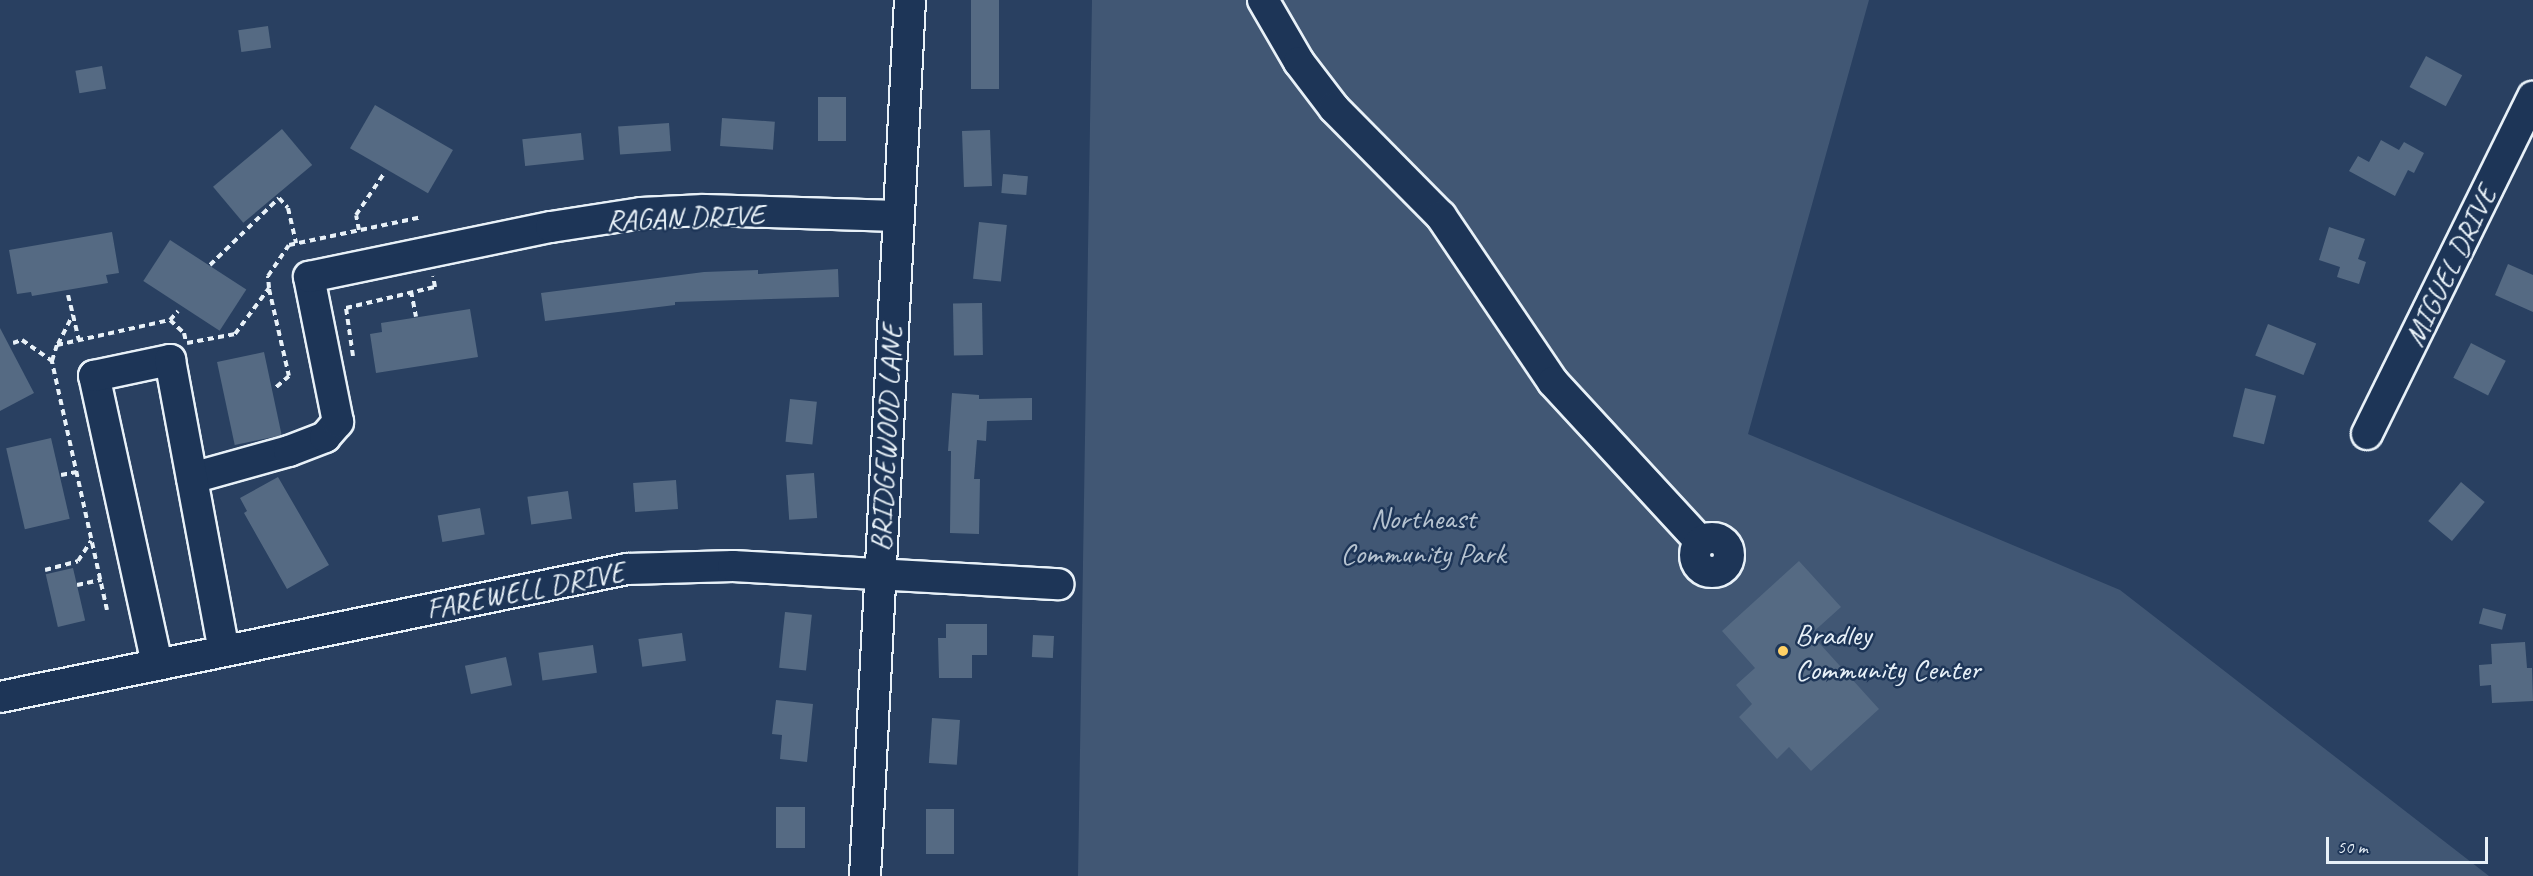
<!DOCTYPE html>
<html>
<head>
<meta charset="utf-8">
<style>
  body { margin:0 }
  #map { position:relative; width:2533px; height:876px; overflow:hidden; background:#294061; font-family:Caveat,sans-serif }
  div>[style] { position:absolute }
  .green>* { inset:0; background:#415774 }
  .building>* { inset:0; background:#556a83; transform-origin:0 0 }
  .path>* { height:4px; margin-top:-2px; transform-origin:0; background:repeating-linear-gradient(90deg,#e8f1f8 0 6px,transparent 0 10.5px) }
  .roads { filter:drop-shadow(2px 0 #e8f1f8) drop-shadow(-2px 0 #e8f1f8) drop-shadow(0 2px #e8f1f8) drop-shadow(0 -2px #e8f1f8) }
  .minor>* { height:30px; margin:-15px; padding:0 15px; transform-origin:15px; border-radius:15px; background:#1d3557 }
  .minor>.ring { margin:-15px; padding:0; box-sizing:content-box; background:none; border:30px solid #1d3557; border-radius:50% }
  .dots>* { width:16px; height:16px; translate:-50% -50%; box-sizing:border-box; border:3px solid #1d3557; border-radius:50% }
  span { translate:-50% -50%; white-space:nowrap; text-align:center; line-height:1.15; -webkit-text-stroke:5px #1d3557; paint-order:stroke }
  .street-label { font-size:30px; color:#e8f1f8 }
  .park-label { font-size:30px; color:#b6c3d0 }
  .poi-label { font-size:30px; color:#e8f1f8 }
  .left { translate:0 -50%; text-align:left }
  .scale { position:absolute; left:2326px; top:837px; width:162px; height:27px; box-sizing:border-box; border:3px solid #e8f1f8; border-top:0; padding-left:8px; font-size:18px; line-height:21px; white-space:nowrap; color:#e8f1f8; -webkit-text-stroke:4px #1d3557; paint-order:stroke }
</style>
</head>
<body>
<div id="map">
  <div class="green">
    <i style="clip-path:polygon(1092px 0,1869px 0,1748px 434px,2120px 590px,2489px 876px,1078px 876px)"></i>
  </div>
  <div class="building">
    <i style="left:971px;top:0;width:28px;height:89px"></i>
    <i style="left:268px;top:26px;width:22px;height:30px;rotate:82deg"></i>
    <i style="left:2426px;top:56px;width:41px;height:35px;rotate:28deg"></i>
    <i style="left:102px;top:66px;width:23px;height:27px;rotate:80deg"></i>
    <i style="left:818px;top:97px;width:28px;height:44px"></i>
    <i style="left:375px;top:105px;width:90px;height:50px;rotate:30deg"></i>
    <i style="left:722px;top:118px;width:53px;height:28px;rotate:4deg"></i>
    <i style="left:669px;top:123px;width:28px;height:51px;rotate:86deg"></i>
    <i style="left:282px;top:129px;width:47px;height:90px;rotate:50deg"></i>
    <i style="left:990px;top:130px;width:56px;height:28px;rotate:88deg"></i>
    <i style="left:581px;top:133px;width:27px;height:59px;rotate:84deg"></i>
    <i style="clip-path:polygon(2381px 140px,2399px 150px,2404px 142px,2424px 153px,2414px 173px,2408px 170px,2395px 196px,2349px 171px,2358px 156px,2369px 162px)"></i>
    <i style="left:1003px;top:174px;width:25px;height:19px;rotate:5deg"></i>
    <i style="left:979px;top:222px;width:28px;height:57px;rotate:6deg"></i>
    <i style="clip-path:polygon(2329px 227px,2365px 239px,2358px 259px,2366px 262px,2359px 284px,2337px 277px,2340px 267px,2319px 260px)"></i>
    <i style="clip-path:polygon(112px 232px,119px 273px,106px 275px,108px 283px,32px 296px,31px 292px,17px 294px,9px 250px)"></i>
    <i style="left:170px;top:240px;width:91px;height:49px;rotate:33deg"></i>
    <i style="clip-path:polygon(2508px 264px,2533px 275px,2533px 312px,2495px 295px)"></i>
    <i style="clip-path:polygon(838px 269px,839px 297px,675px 302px,675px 305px,545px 321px,541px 293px,704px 272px,758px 270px,758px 274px)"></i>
    <i style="left:982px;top:303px;width:52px;height:29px;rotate:89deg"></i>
    <i style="clip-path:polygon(470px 309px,478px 357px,376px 373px,370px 334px,382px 332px,381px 323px)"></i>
    <i style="left:2268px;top:324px;width:52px;height:34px;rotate:22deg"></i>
    <i style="clip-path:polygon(0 328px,34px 393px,0 411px)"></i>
    <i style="left:2471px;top:343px;width:39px;height:39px;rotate:27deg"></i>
    <i style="left:264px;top:352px;width:85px;height:48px;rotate:78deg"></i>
    <i style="left:2245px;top:388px;width:32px;height:50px;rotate:14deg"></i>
    <i style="clip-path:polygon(952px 393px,979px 395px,979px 399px,1032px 398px,1032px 420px,987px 421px,986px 441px,977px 440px,974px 479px,980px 479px,979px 534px,950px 533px,951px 451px,948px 451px)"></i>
    <i style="left:790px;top:399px;width:27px;height:43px;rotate:6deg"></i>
    <i style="left:51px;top:438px;width:83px;height:46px;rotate:77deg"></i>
    <i style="left:814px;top:473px;width:45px;height:28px;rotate:86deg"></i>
    <i style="clip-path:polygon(278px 477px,329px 565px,287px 589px,244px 513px,247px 511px,240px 498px)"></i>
    <i style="left:676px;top:480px;width:29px;height:43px;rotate:86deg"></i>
    <i style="left:2461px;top:482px;width:31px;height:51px;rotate:40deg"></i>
    <i style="left:568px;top:491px;width:28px;height:41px;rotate:82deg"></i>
    <i style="left:480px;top:508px;width:27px;height:43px;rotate:80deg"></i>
    <i style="clip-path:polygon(1799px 561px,1841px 607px,1811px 634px,1879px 709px,1811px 771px,1789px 747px,1777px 759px,1739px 717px,1752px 704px,1736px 685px,1755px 668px,1722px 631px)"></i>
    <i style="left:73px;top:568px;width:54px;height:28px;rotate:77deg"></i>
    <i style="left:2483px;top:608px;width:24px;height:16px;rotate:15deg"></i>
    <i style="left:785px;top:612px;width:27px;height:56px;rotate:6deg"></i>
    <i style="clip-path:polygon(946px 624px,987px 624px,987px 655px,972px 655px,972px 678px,939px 678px,938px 638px,946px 638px)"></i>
    <i style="left:682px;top:633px;width:28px;height:44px;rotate:82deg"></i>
    <i style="left:1033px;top:635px;width:21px;height:22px;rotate:3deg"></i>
    <i style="clip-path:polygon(2525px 642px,2527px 668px,2532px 668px,2533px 701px,2492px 703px,2491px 685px,2480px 686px,2479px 665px,2492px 664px,2491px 644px)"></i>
    <i style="left:593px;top:645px;width:28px;height:55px;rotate:82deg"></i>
    <i style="left:506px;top:657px;width:29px;height:42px;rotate:78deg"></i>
    <i style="clip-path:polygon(776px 700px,813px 704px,807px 762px,780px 759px,782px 735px,772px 734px)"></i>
    <i style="left:932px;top:718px;width:28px;height:45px;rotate:4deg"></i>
    <i style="left:776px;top:807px;width:29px;height:41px"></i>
    <i style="left:926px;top:809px;width:28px;height:45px"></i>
  </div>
  <div class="path">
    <i style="left:359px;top:230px;width:15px;rotate:-101deg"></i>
    <i style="left:356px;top:215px;width:52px;rotate:-56deg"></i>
    <i style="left:210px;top:265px;width:96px;rotate:-44.2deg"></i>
    <i style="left:279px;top:198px;width:13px;rotate:48deg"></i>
    <i style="left:288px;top:208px;width:36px;rotate:77deg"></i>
    <i style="left:269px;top:289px;width:89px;rotate:77.1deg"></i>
    <i style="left:289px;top:376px;width:18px;rotate:139deg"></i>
    <i style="left:411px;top:291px;width:26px;rotate:79deg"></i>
    <i style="left:68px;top:295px;width:21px;rotate:76deg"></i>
    <i style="left:170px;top:320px;width:12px;rotate:-48deg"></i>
    <i style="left:13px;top:343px;width:9px;rotate:-18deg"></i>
    <i style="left:22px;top:340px;width:37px;rotate:35deg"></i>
    <i style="left:187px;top:343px;width:49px;rotate:-10.6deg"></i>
    <i style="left:235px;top:334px;width:57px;rotate:-53.5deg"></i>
    <i style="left:269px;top:288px;width:12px;rotate:-95deg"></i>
    <i style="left:268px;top:276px;width:37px;rotate:-56deg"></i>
    <i style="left:289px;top:245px;width:136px;rotate:-11.9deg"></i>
    <i style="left:58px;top:344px;width:33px;rotate:-63deg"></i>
    <i style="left:73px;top:315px;width:26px;rotate:77deg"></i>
    <i style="left:353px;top:356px;width:49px;rotate:-98.3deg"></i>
    <i style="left:346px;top:308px;width:91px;rotate:-13.3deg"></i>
    <i style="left:435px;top:287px;width:11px;rotate:-100deg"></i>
    <i style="left:61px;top:475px;width:16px;rotate:-11deg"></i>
    <i style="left:45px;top:570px;width:34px;rotate:-15deg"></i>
    <i style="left:78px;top:561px;width:24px;rotate:-57deg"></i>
    <i style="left:77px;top:585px;width:25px;rotate:-12deg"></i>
    <i style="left:107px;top:610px;width:255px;rotate:-102.5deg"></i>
    <i style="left:52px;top:361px;width:17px;rotate:-73deg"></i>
    <i style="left:57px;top:345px;width:116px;rotate:-12.5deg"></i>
    <i style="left:170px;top:320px;width:19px;rotate:43deg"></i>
    <i style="left:184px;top:333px;width:9px;rotate:77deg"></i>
  </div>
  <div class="roads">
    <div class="minor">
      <i style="left:1263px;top:0;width:72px;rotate:59.9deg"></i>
      <i style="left:1299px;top:62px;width:58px;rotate:52.7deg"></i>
      <i style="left:1334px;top:108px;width:152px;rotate:45.3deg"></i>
      <i style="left:1441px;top:216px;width:200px;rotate:56deg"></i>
      <i style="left:1553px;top:382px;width:215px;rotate:47.3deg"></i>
      <i style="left:2367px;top:434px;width:376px;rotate:-63.8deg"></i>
      <i style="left:192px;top:478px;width:101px;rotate:-15.6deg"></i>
      <i style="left:289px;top:451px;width:39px;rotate:-21deg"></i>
      <i style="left:325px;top:437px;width:20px;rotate:-49deg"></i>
      <i style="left:338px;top:422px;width:148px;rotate:-101.3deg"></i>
      <i style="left:309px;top:277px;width:247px;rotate:-11.7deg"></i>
      <i style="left:551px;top:227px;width:91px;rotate:-8.8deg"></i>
      <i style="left:641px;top:213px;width:63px;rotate:-2.7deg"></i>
      <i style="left:704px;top:210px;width:194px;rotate:1.8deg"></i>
      <i class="ring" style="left:1695px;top:538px;width:4px;height:4px"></i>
      <i style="left:157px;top:664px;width:295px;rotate:-102.3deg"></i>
      <i style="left:94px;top:376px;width:78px;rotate:-11.9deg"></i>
      <i style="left:170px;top:360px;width:296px;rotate:79.5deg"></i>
      <i style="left:0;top:697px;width:640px;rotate:-11.54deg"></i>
      <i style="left:627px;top:569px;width:106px;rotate:-1.6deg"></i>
      <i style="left:733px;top:566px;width:326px;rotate:3.2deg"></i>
      <i style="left:865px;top:876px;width:877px;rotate:-87.06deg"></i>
    </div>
  </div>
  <div class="dots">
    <i style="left:1783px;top:651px;background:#ffd166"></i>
  </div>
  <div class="street-label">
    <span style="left:685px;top:217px;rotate:-2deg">RAGAN DRIVE</span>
    <span style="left:2450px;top:266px;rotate:-64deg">MIGUEL DRIVE</span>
    <span style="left:886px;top:438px;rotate:-87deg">BRIDGEWOOD LANE</span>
    <span style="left:525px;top:590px;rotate:-11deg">FAREWELL DRIVE</span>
  </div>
  <div class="park-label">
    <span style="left:1423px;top:535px">Northeast<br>Community Park</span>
  </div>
  <div class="poi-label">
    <span class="left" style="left:1795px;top:651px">Bradley<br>Community Center</span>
  </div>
  <div class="scale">50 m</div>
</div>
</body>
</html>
